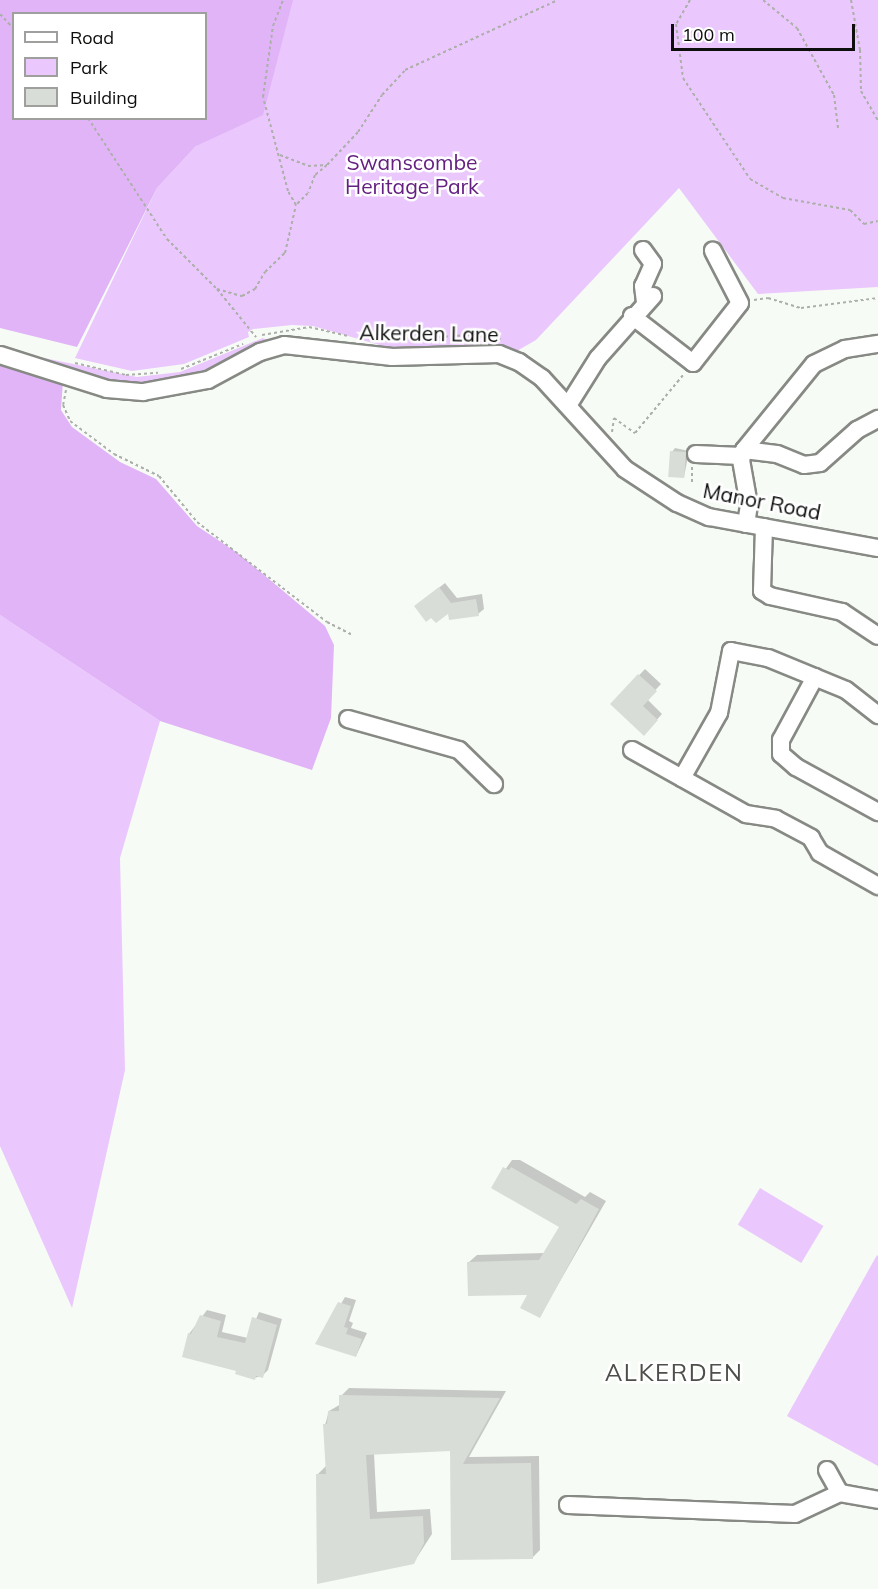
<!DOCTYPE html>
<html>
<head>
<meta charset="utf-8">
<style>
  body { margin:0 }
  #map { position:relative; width:878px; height:1589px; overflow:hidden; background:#f7fbf5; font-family:Mulish,sans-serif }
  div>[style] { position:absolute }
  .green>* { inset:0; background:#eac7fc; transform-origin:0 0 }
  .forest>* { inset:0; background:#e0b4f7 }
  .shadow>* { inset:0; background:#0003 }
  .building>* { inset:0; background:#d9ddd7; transform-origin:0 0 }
  .path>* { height:2px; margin-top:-1px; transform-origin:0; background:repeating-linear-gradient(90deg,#acafaa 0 3px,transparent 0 6px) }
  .roads { filter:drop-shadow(2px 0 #878a84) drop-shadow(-2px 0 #878a84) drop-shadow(0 2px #878a84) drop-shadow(0 -2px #878a84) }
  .minor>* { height:16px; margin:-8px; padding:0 8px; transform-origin:8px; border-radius:8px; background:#fff }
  span { translate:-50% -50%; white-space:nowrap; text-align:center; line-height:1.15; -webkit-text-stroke:5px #fff; paint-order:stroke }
  .park-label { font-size:21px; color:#641f80 }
  .street-label { font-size:21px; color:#0e0f0d }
  .quarter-label { font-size:24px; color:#4d4f4a; letter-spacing:1.5px }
  .legend { position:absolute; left:12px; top:12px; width:195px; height:108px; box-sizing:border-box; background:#fff; border:2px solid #9f9f9e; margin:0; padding:8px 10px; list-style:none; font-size:18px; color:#0e0f0d }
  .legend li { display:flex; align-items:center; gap:12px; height:30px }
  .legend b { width:30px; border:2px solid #9f9f9e }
  .scale { position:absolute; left:671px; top:24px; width:184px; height:27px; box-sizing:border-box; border:3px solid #0e0f0d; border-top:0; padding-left:8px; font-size:18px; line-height:21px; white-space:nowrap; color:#0e0f0d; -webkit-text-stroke:4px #fff; paint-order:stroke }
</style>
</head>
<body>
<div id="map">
  <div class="green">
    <i style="clip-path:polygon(250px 0,878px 0,878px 287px,758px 294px,679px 188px,536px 340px,515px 352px,453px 346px,397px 350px,313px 326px,292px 325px,253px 329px,248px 332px,249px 337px,184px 364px,132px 371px,0 341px,75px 358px,157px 188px,196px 146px)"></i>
    <i style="clip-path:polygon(263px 338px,270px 341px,215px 371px,165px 385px,99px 380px,0 349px,137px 377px,180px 372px)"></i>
    <i style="clip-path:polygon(0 615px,160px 721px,120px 858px,125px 1070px,72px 1308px,0 1146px)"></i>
    <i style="left:760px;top:1188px;width:74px;height:43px;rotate:31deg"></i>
    <i style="clip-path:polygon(877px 1255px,878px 1256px,878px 1466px,787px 1416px)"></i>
  </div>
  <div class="forest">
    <i style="clip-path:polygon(evenodd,0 0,293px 0,263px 115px,196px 146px,157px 188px,77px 347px,0 328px,0 0,14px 14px,206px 14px,206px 118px,14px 118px,14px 14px)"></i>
    <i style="clip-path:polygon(0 362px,63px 381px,61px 410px,72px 427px,120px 462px,156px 479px,197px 526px,239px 554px,325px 626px,334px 645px,331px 718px,312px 770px,160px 721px,0 615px)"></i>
  </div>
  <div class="shadow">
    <i style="clip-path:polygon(675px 448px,689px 451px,684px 477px,672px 452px)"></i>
    <i style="clip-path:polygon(445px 583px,457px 598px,482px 594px,484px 609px,478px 614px,449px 611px,422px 601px)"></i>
    <i style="clip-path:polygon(645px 669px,661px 684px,647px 699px,662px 714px,644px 734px,612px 704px)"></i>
    <i style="clip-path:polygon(512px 1160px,520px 1160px,585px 1197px,590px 1192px,606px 1201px,540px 1316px,530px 1293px,469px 1262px,477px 1255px,545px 1253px,561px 1226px,493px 1187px)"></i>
    <i style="clip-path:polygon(345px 1297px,356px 1300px,349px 1321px,353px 1323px,351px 1328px,367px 1333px,356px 1356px,318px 1343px)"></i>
    <i style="clip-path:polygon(207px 1310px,226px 1315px,222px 1332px,248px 1338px,259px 1312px,282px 1319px,268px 1370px,262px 1376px,254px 1378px,238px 1370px,189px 1334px)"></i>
    <i style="clip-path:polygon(349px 1388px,506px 1391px,469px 1457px,539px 1456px,540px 1550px,532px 1558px,452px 1450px,374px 1453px,377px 1512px,430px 1509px,432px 1534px,414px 1562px,318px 1474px,326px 1466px,325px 1425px,329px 1411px,341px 1404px,341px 1396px)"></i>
  </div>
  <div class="building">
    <i style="left:670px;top:451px;width:16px;height:26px;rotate:4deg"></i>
    <i style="clip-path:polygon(439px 587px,451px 603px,476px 599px,479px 616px,449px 620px,448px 614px,436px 623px,431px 618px,426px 622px,414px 606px)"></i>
    <i style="clip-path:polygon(638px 674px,657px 691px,643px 706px,658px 720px,644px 736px,610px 704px)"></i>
    <i style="clip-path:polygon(503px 1167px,509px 1170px,511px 1167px,576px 1204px,581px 1199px,599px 1209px,540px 1318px,520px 1308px,527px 1295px,468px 1296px,467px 1262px,539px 1260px,559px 1227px,491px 1188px)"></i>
    <i style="clip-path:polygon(338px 1302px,351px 1306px,344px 1327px,348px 1328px,346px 1334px,362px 1339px,356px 1357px,315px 1344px)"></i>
    <i style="clip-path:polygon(200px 1315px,221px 1321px,217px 1337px,245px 1343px,252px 1317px,277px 1325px,263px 1378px,256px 1376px,255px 1380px,235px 1374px,236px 1371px,182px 1357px,188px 1333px,191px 1334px)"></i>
    <i style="clip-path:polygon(339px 1395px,500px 1398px,463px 1464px,531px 1463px,533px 1559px,451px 1560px,450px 1451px,366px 1455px,370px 1519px,423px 1516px,424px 1543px,414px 1564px,317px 1584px,316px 1474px,326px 1474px,323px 1424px,327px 1424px,328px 1411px,339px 1411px)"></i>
  </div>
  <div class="path">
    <i style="left:690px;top:0;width:28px;rotate:120deg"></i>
    <i style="left:676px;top:24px;width:54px;rotate:82.6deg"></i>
    <i style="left:683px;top:78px;width:121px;rotate:56.4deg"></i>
    <i style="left:750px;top:179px;width:38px;rotate:30deg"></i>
    <i style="left:783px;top:198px;width:68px;rotate:10.2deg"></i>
    <i style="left:850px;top:210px;width:20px;rotate:45deg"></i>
    <i style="left:864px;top:224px;width:14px;rotate:-12deg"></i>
    <i style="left:763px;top:0;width:44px;rotate:39.5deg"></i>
    <i style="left:797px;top:28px;width:77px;rotate:61.1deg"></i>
    <i style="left:834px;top:95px;width:33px;rotate:83deg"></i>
    <i style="left:851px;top:0;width:51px;rotate:79.8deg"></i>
    <i style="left:860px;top:50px;width:41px;rotate:88.6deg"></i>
    <i style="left:861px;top:91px;width:34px;rotate:60deg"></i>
    <i style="left:0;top:14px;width:21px;rotate:47deg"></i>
    <i style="left:88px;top:118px;width:145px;rotate:56.9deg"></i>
    <i style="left:167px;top:239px;width:71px;rotate:45deg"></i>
    <i style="left:217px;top:289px;width:62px;rotate:50.9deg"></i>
    <i style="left:280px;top:155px;width:30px;rotate:21deg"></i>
    <i style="left:308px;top:166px;width:19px;rotate:-3deg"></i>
    <i style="left:327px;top:165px;width:16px;rotate:140deg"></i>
    <i style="left:315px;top:175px;width:19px;rotate:111deg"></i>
    <i style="left:308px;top:193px;width:17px;rotate:135deg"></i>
    <i style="left:296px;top:205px;width:16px;rotate:-120deg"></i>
    <i style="left:288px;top:191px;width:97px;rotate:-104.9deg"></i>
    <i style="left:263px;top:97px;width:72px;rotate:-82deg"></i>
    <i style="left:273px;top:26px;width:28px;rotate:-69deg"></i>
    <i style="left:327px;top:165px;width:45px;rotate:-46.8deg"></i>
    <i style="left:358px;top:132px;width:44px;rotate:-57deg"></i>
    <i style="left:382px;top:95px;width:34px;rotate:-47deg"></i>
    <i style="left:405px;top:70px;width:168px;rotate:-24.6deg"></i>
    <i style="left:217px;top:289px;width:26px;rotate:16deg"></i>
    <i style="left:242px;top:296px;width:15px;rotate:-28deg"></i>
    <i style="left:255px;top:289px;width:20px;rotate:-60deg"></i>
    <i style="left:265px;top:272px;width:28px;rotate:-44deg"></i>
    <i style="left:285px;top:253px;width:49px;rotate:-77.1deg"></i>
    <i style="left:754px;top:300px;width:14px;rotate:-8deg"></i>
    <i style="left:768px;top:298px;width:34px;rotate:17deg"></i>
    <i style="left:801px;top:308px;width:78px;rotate:-7.4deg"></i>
    <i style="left:262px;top:335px;width:48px;rotate:-9.7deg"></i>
    <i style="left:309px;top:327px;width:39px;rotate:13deg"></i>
    <i style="left:385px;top:341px;width:83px;rotate:-4.1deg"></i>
    <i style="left:468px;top:335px;width:33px;rotate:7deg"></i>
    <i style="left:75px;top:363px;width:52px;rotate:13.2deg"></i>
    <i style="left:126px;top:375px;width:32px;rotate:-4deg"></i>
    <i style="left:181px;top:369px;width:67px;rotate:-22deg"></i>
    <i style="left:66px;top:390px;width:15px;rotate:101deg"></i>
    <i style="left:63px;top:405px;width:17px;rotate:66deg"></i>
    <i style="left:70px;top:421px;width:55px;rotate:36.9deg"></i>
    <i style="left:114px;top:454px;width:50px;rotate:26.1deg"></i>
    <i style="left:159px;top:476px;width:60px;rotate:50.4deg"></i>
    <i style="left:197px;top:522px;width:164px;rotate:37.6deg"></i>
    <i style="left:327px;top:622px;width:27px;rotate:27deg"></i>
    <i style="left:612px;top:432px;width:14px;rotate:-82deg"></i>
    <i style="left:614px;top:418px;width:26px;rotate:36deg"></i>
    <i style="left:635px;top:433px;width:77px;rotate:-50.3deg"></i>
    <i style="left:692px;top:482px;width:16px;rotate:-90deg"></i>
  </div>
  <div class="roads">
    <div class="minor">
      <i style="left:643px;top:250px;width:17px;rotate:54deg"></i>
      <i style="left:653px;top:264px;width:24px;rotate:114deg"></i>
      <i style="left:643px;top:286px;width:17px;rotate:83deg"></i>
      <i style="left:632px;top:316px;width:77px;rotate:37.6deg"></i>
      <i style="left:693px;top:363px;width:76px;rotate:-51.9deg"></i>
      <i style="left:740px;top:303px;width:59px;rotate:-117.4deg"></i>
      <i style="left:0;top:355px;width:112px;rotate:17.6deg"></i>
      <i style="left:107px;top:389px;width:36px;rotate:5deg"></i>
      <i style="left:143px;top:392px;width:66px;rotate:-10.5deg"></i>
      <i style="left:208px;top:380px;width:59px;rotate:-28.3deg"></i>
      <i style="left:260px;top:352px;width:25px;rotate:-16deg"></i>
      <i style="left:284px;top:345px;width:109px;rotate:6.3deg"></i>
      <i style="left:392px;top:357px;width:107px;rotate:-1.6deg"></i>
      <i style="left:499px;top:354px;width:22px;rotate:22deg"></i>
      <i style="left:519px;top:362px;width:28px;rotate:35deg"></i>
      <i style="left:542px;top:378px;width:123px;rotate:47.6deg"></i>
      <i style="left:625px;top:469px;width:62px;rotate:33.2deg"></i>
      <i style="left:677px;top:503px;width:35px;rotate:24deg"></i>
      <i style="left:709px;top:517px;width:172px;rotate:10.4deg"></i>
      <i style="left:569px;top:404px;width:54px;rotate:-57.8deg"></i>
      <i style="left:598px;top:358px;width:83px;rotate:-48.4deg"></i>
      <i style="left:744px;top:450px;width:33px;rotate:7deg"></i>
      <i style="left:777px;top:454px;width:29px;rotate:22deg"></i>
      <i style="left:804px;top:465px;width:16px;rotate:-7deg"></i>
      <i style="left:820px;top:463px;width:50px;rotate:-41.7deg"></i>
      <i style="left:857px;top:430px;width:24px;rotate:-28deg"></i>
      <i style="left:696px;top:454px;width:45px;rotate:2.5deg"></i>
      <i style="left:746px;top:524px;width:19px;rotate:-81deg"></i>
      <i style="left:749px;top:505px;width:46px;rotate:-100.1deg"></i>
      <i style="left:741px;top:460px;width:10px;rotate:-73deg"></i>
      <i style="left:744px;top:450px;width:111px;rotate:-50.9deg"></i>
      <i style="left:814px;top:364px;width:34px;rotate:-26deg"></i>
      <i style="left:845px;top:349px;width:33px;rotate:-9deg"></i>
      <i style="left:764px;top:527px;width:64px;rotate:91.8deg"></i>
      <i style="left:762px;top:591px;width:9px;rotate:32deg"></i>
      <i style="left:770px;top:596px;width:74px;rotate:12.5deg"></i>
      <i style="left:842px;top:612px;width:43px;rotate:33.7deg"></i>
      <i style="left:815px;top:677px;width:72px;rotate:118.4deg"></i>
      <i style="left:781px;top:740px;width:14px;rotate:90deg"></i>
      <i style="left:781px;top:754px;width:20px;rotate:41deg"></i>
      <i style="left:796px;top:767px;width:94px;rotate:28.8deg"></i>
      <i style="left:348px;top:719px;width:115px;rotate:15.6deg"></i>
      <i style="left:459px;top:750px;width:49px;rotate:44.2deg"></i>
      <i style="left:632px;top:750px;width:131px;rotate:29.3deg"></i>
      <i style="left:746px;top:814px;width:30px;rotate:9deg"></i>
      <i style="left:776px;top:819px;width:40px;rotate:28deg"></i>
      <i style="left:811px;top:838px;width:17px;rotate:59deg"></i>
      <i style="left:820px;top:853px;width:67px;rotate:29.6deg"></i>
      <i style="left:682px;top:778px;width:75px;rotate:-60.4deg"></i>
      <i style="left:719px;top:713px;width:63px;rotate:-79deg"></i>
      <i style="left:731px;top:651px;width:38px;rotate:11deg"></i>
      <i style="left:768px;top:658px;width:84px;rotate:22.3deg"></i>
      <i style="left:846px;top:690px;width:41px;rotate:38deg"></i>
      <i style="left:827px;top:1470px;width:26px;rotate:61deg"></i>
      <i style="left:840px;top:1493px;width:39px;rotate:10deg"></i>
      <i style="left:568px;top:1505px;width:227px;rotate:2.3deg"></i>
      <i style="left:795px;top:1514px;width:50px;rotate:-25deg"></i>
    </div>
  </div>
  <div class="park-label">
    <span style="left:412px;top:174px">Swanscombe<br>Heritage Park</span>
  </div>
  <div class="street-label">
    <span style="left:429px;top:333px;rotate:1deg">Alkerden Lane</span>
    <span style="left:762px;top:501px;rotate:11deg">Manor Road</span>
  </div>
  <div class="quarter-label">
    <span style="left:674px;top:1373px">ALKERDEN</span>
  </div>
  <ul class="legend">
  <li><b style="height:8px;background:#fff"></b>Road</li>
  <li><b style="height:16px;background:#eac7fc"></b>Park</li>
  <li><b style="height:16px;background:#d9ddd7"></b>Building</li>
  </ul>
  <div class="scale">100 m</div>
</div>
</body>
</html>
